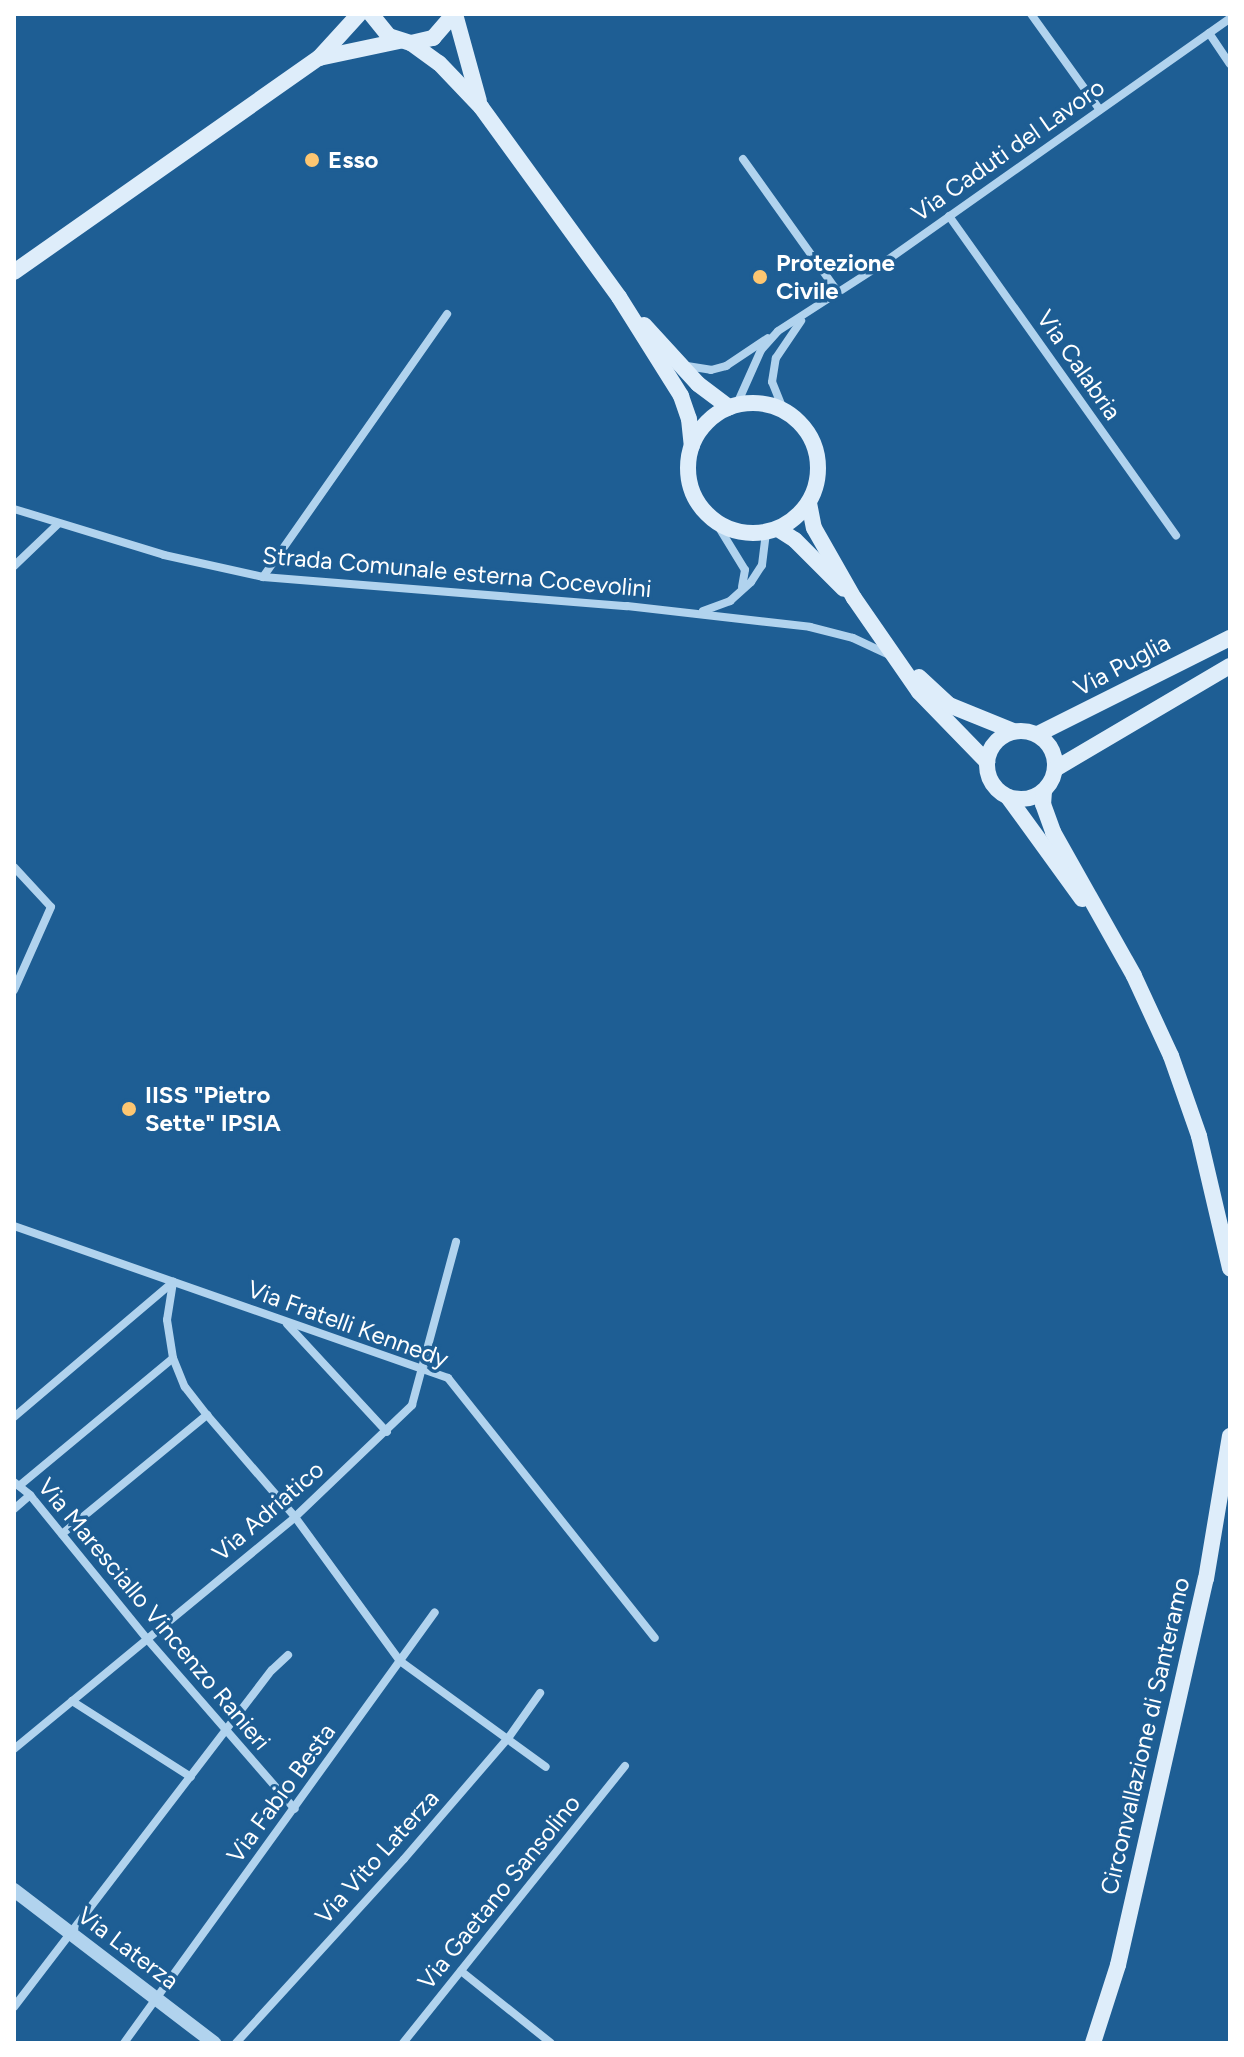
<!DOCTYPE html>
<html>
<head>
<meta charset="utf-8">
<style>
  body { margin:0 }
  #map { position:relative; width:1244px; height:2057px; overflow:hidden; background:#1e5e94; font-family:Figtree,sans-serif }
  div>[style] { position:absolute }
  .minor>* { height:8px; margin:-4px; padding:0 4px; transform-origin:4px; border-radius:4px; background:#b1d3ee }
  .tertiary>* { height:14px; margin:-7px; padding:0 7px; transform-origin:7px; border-radius:7px; background:#b1d3ee }
  .secondary>* { height:16px; margin:-8px; padding:0 8px; transform-origin:8px; border-radius:8px; background:#deedfa }
  .secondary>.ring { margin:-8px; padding:0; box-sizing:content-box; background:none; border:16px solid #deedfa; border-radius:50% }
  .dots>* { width:22px; height:22px; translate:-50% -50%; box-sizing:border-box; border:4px solid #1e5e94; border-radius:50% }
  span { translate:-50% -50%; white-space:nowrap; text-align:center; line-height:1.15; -webkit-text-stroke:7px #1e5e94; paint-order:stroke }
  .street-label { font-size:24px; color:#fff }
  .poi-label { font-size:24px; color:#fff; font-weight:700 }
  .left { translate:0 -50%; text-align:left }
  .frame { position:absolute; inset:0; border:16px solid #fff; pointer-events:none }
</style>
</head>
<body>
<div id="map">
  <div class="minor">
    <i style="left:1031px;top:14px;width:118px;rotate:54.3deg"></i>
    <i style="left:1209px;top:33px;width:37px;rotate:56deg"></i>
    <i style="left:743px;top:159px;width:163px;rotate:54.5deg"></i>
    <i style="left:949px;top:216px;width:392px;rotate:54.6deg"></i>
    <i style="left:687px;top:366px;width:24px;rotate:9deg"></i>
    <i style="left:711px;top:370px;width:16px;rotate:-15deg"></i>
    <i style="left:726px;top:366px;width:50px;rotate:-33.7deg"></i>
    <i style="left:737px;top:404px;width:59px;rotate:-66deg"></i>
    <i style="left:761px;top:350px;width:25px;rotate:-48deg"></i>
    <i style="left:778px;top:331px;width:120px;rotate:-32.8deg"></i>
    <i style="left:879px;top:266px;width:430px;rotate:-35.2deg"></i>
    <i style="left:783px;top:409px;width:29px;rotate:-112deg"></i>
    <i style="left:772px;top:382px;width:24px;rotate:-81deg"></i>
    <i style="left:776px;top:358px;width:45px;rotate:-56deg"></i>
    <i style="left:14px;top:509px;width:157px;rotate:17deg"></i>
    <i style="left:164px;top:555px;width:101px;rotate:12.5deg"></i>
    <i style="left:263px;top:577px;width:365px;rotate:4.6deg"></i>
    <i style="left:627px;top:606px;width:184px;rotate:6.5deg"></i>
    <i style="left:810px;top:627px;width:44px;rotate:14.3deg"></i>
    <i style="left:853px;top:638px;width:38px;rotate:25deg"></i>
    <i style="left:715px;top:521px;width:57px;rotate:58.5deg"></i>
    <i style="left:745px;top:570px;width:17px;rotate:100deg"></i>
    <i style="left:14px;top:566px;width:61px;rotate:-43.7deg"></i>
    <i style="left:263px;top:577px;width:321px;rotate:-55deg"></i>
    <i style="left:703px;top:611px;width:29px;rotate:-20deg"></i>
    <i style="left:730px;top:601px;width:28px;rotate:-42deg"></i>
    <i style="left:751px;top:582px;width:20px;rotate:-57deg"></i>
    <i style="left:762px;top:565px;width:33px;rotate:-83deg"></i>
    <i style="left:14px;top:867px;width:54px;rotate:47.2deg"></i>
    <i style="left:51px;top:907px;width:91px;rotate:114deg"></i>
    <i style="left:14px;top:1226px;width:460px;rotate:19.3deg"></i>
    <i style="left:448px;top:1378px;width:332px;rotate:51.5deg"></i>
    <i style="left:173px;top:1282px;width:38px;rotate:99deg"></i>
    <i style="left:167px;top:1320px;width:38px;rotate:81deg"></i>
    <i style="left:173px;top:1358px;width:31px;rotate:68deg"></i>
    <i style="left:185px;top:1387px;width:36px;rotate:52deg"></i>
    <i style="left:207px;top:1415px;width:135px;rotate:49.2deg"></i>
    <i style="left:295px;top:1517px;width:178px;rotate:53.9deg"></i>
    <i style="left:400px;top:1661px;width:180px;rotate:36deg"></i>
    <i style="left:287px;top:1324px;width:147px;rotate:47.2deg"></i>
    <i style="left:14px;top:1417px;width:209px;rotate:-40.3deg"></i>
    <i style="left:14px;top:1482px;width:21px;rotate:39deg"></i>
    <i style="left:30px;top:1495px;width:186px;rotate:50.9deg"></i>
    <i style="left:147px;top:1639px;width:225px;rotate:49deg"></i>
    <i style="left:19px;top:1486px;width:200px;rotate:-39.7deg"></i>
    <i style="left:14px;top:1509px;width:21px;rotate:-41deg"></i>
    <i style="left:62px;top:1534px;width:188px;rotate:-39.4deg"></i>
    <i style="left:72px;top:1701px;width:141px;rotate:32.6deg"></i>
    <i style="left:14px;top:1749px;width:364px;rotate:-39.5deg"></i>
    <i style="left:295px;top:1517px;width:162px;rotate:-43.7deg"></i>
    <i style="left:412px;top:1405px;width:169px;rotate:-74.9deg"></i>
    <i style="left:461px;top:1971px;width:115px;rotate:38.7deg"></i>
    <i style="left:14px;top:2007px;width:424px;rotate:-52.6deg"></i>
    <i style="left:272px;top:1670px;width:22px;rotate:-43deg"></i>
    <i style="left:124px;top:2043px;width:531px;rotate:-54.19deg"></i>
    <i style="left:236px;top:2043px;width:249px;rotate:-47.6deg"></i>
    <i style="left:404px;top:1859px;width:161px;rotate:-49.3deg"></i>
    <i style="left:509px;top:1737px;width:54px;rotate:-54.8deg"></i>
    <i style="left:403px;top:2043px;width:355px;rotate:-51.3deg"></i>
  </div>
  <div class="tertiary">
    <i style="left:14px;top:1890px;width:252px;rotate:37.4deg"></i>
  </div>
  <div class="secondary">
    <i style="left:371px;top:14px;width:28px;rotate:51deg"></i>
    <i style="left:389px;top:36px;width:23px;rotate:18deg"></i>
    <i style="left:411px;top:43px;width:23px;rotate:-13deg"></i>
    <i style="left:433px;top:38px;width:32px;rotate:-49deg"></i>
    <i style="left:455px;top:14px;width:90px;rotate:74.6deg"></i>
    <i style="left:411px;top:43px;width:34px;rotate:36deg"></i>
    <i style="left:439px;top:63px;width:61px;rotate:46.3deg"></i>
    <i style="left:481px;top:107px;width:235px;rotate:54deg"></i>
    <i style="left:619px;top:297px;width:117px;rotate:57.9deg"></i>
    <i style="left:681px;top:396px;width:24px;rotate:71deg"></i>
    <i style="left:689px;top:419px;width:27px;rotate:84deg"></i>
    <i style="left:319px;top:58px;width:82px;rotate:-12deg"></i>
    <i style="left:14px;top:272px;width:373px;rotate:-35.1deg"></i>
    <i style="left:319px;top:58px;width:59px;rotate:-47.7deg"></i>
    <i style="left:644px;top:325px;width:80px;rotate:47.5deg"></i>
    <i style="left:698px;top:384px;width:39px;rotate:37deg"></i>
    <i class="ring" style="left:688px;top:403px;width:114px;height:114px"></i>
    <i style="left:809px;top:503px;width:25px;rotate:79deg"></i>
    <i style="left:814px;top:528px;width:81px;rotate:60.3deg"></i>
    <i style="left:854px;top:598px;width:114px;rotate:55.3deg"></i>
    <i style="left:919px;top:692px;width:98px;rotate:45.8deg"></i>
    <i style="left:778px;top:529px;width:20px;rotate:33deg"></i>
    <i style="left:795px;top:540px;width:69px;rotate:45deg"></i>
    <i style="left:919px;top:677px;width:41px;rotate:43deg"></i>
    <i style="left:949px;top:705px;width:69px;rotate:22.1deg"></i>
    <i class="ring" style="left:987px;top:731px;width:52px;height:52px"></i>
    <i style="left:1038px;top:734px;width:215px;rotate:-26.6deg"></i>
    <i style="left:1055px;top:769px;width:203px;rotate:-30.5deg"></i>
    <i style="left:1044px;top:791px;width:13px;rotate:94deg"></i>
    <i style="left:1043px;top:804px;width:30px;rotate:70deg"></i>
    <i style="left:1053px;top:832px;width:165px;rotate:60.6deg"></i>
    <i style="left:1134px;top:976px;width:88px;rotate:65.2deg"></i>
    <i style="left:1171px;top:1056px;width:85px;rotate:70.7deg"></i>
    <i style="left:1199px;top:1136px;width:136px;rotate:76.8deg"></i>
    <i style="left:1008px;top:797px;width:126px;rotate:54deg"></i>
    <i style="left:1093px;top:2043px;width:82px;rotate:-72.2deg"></i>
    <i style="left:1118px;top:1965px;width:396px;rotate:-77.2deg"></i>
    <i style="left:1206px;top:1579px;width:145px;rotate:-80.5deg"></i>
  </div>
  <div class="dots">
    <i style="left:312px;top:160px;background:#fdc671"></i>
    <i style="left:760px;top:277px;background:#fdc671"></i>
    <i style="left:129px;top:1109px;background:#fdc671"></i>
  </div>
  <div class="street-label">
    <span style="left:1008px;top:150px;rotate:-35deg">Via Caduti del Lavoro</span>
    <span style="left:1079px;top:365px;rotate:55deg">Via Calabria</span>
    <span style="left:457px;top:572px;rotate:5deg">Strada Comunale esterna Cocevolini</span>
    <span style="left:1122px;top:665px;rotate:-28deg">Via Puglia</span>
    <span style="left:348px;top:1324px;rotate:20deg">Via Fratelli Kennedy</span>
    <span style="left:268px;top:1511px;rotate:-41deg">Via Adriatico</span>
    <span style="left:154px;top:1614px;rotate:50deg">Via Maresciallo Vincenzo Ranieri</span>
    <span style="left:1145px;top:1736px;rotate:-77deg">Circonvallazione di Santeramo</span>
    <span style="left:281px;top:1793px;rotate:-54deg">Via Fabio Besta</span>
    <span style="left:377px;top:1857px;rotate:-48deg">Via Vito Laterza</span>
    <span style="left:499px;top:1892px;rotate:-51deg">Via Gaetano Sansolino</span>
    <span style="left:128px;top:1948px;rotate:37deg">Via Laterza</span>
  </div>
  <div class="poi-label">
    <span class="left" style="left:328px;top:160px">Esso</span>
    <span class="left" style="left:776px;top:277px">Protezione<br>Civile</span>
    <span class="left" style="left:145px;top:1109px">IISS "Pietro<br>Sette" IPSIA</span>
  </div>
  <div class="frame"></div>
</div>
</body>
</html>
